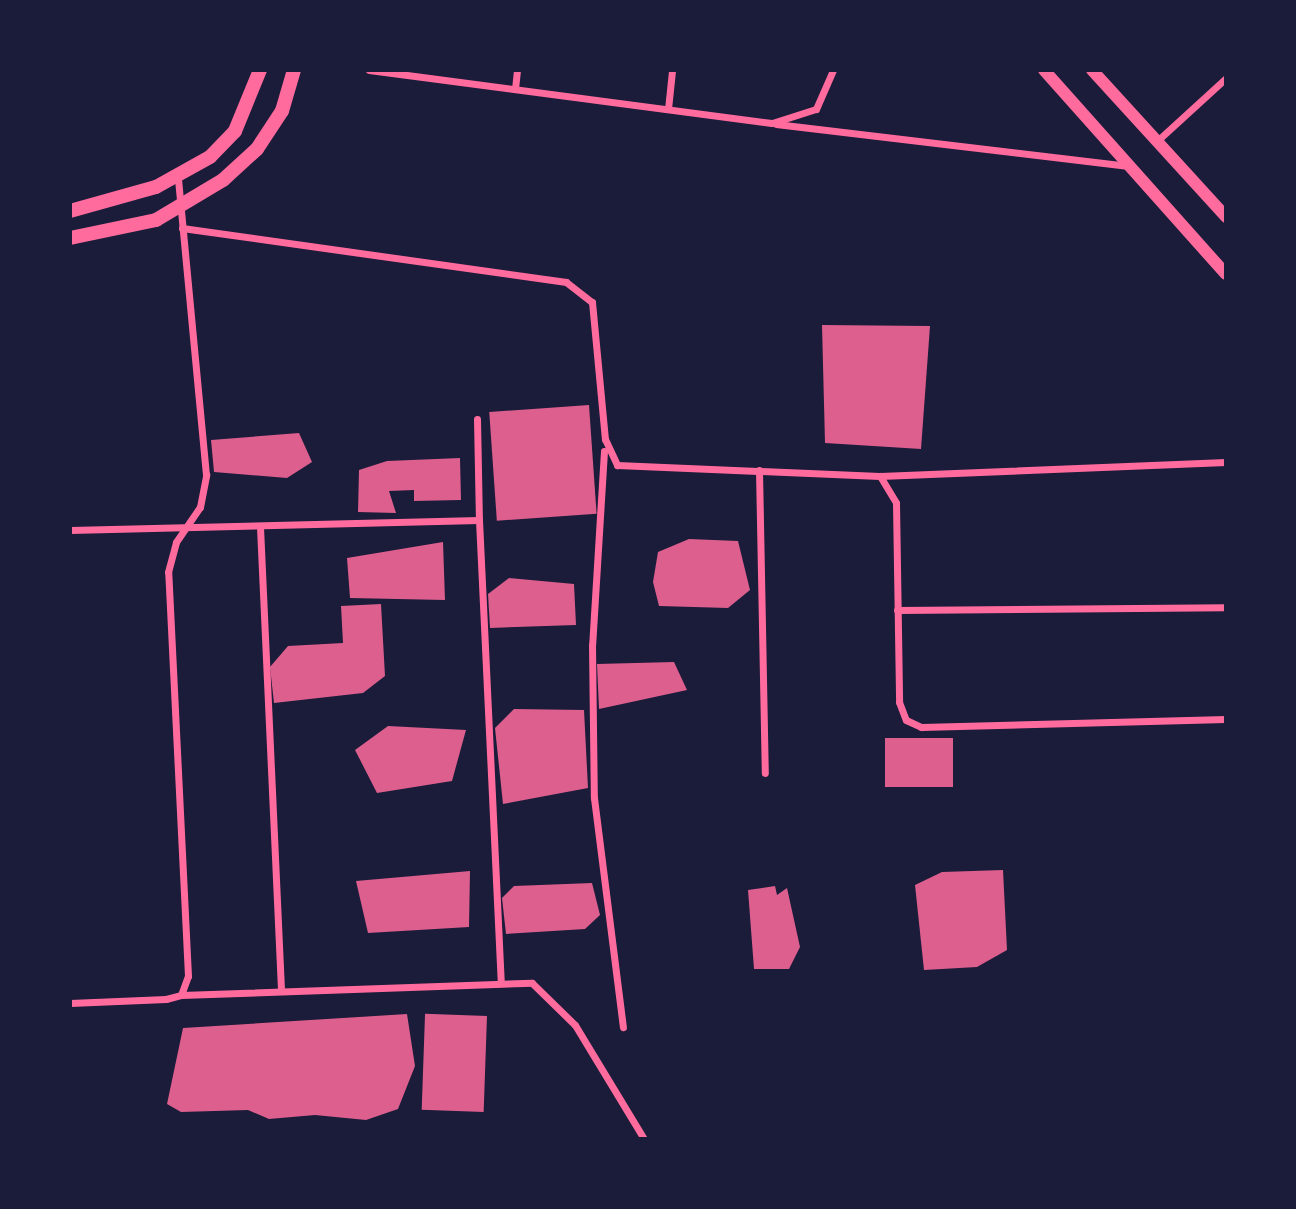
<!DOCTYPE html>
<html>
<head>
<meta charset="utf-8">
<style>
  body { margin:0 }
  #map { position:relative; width:1296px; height:1209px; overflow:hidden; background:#1b1b3a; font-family:"Noto Serif",serif }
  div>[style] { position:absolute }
  .building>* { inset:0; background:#dd5f8e; transform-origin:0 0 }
  .minor>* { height:7px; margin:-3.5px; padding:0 3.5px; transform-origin:3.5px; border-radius:3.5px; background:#ff6b9d }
  .tertiary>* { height:12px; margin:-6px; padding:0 6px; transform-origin:6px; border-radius:6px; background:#ff6b9d }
  .secondary>* { height:14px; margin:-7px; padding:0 7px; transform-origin:7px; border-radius:7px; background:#ff6b9d }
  span { translate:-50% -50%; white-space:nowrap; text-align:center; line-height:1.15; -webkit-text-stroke:7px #1b1b3a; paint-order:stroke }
  .frame { position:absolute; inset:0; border:72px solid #1b1b3a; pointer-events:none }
</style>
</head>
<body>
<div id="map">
  <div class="building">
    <i style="clip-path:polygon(822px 325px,930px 326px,921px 449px,825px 443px)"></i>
    <i style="left:589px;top:405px;width:109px;height:100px;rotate:86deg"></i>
    <i style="clip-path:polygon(299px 433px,312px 462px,287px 478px,214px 472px,211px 440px)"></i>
    <i style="clip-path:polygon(460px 458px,461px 500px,414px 501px,414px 490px,389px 491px,396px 513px,358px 512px,359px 470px,387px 461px)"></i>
    <i style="clip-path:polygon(689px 539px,738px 541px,750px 590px,728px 608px,659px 606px,653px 582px,658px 552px)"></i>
    <i style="clip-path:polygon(443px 542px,445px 600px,350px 598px,347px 558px)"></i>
    <i style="clip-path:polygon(509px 578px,574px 584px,576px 625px,490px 628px,488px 594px)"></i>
    <i style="clip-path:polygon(381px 604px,385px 676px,363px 693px,274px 703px,270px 667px,288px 646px,343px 643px,341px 606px)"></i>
    <i style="clip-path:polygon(674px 662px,687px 690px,599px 709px,597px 664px)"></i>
    <i style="clip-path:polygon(514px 709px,584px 710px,588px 788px,503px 804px,495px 728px)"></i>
    <i style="clip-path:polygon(388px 726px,466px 730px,452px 781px,377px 793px,355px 750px)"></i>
    <i style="left:953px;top:738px;width:49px;height:68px;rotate:90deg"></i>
    <i style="clip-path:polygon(1003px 870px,1007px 950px,977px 967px,924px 970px,915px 885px,942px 872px)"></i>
    <i style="clip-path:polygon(470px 871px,469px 927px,368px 933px,356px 881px)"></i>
    <i style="clip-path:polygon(592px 883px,600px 915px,585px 929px,506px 934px,502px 898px,514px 886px)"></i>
    <i style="clip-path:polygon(775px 886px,777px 895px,787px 888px,800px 947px,789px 969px,754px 969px,748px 890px)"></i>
    <i style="clip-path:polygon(407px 1014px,415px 1066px,398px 1109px,366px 1120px,315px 1115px,269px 1119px,248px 1110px,181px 1112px,167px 1104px,183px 1028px)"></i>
    <i style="left:487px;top:1016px;width:96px;height:62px;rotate:92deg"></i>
  </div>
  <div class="minor">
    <i style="left:369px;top:70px;width:406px;rotate:7.5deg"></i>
    <i style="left:772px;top:123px;width:46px;rotate:-17.7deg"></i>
    <i style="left:816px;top:109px;width:43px;rotate:-66.4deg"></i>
    <i style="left:515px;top:89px;width:19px;rotate:-84deg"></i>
    <i style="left:668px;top:109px;width:39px;rotate:-84deg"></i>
    <i style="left:776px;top:124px;width:355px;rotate:6.8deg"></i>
    <i style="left:1157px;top:141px;width:93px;rotate:-42.4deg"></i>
    <i style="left:182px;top:228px;width:388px;rotate:8deg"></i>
    <i style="left:566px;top:282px;width:33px;rotate:38deg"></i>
    <i style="left:592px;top:302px;width:138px;rotate:84.6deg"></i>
    <i style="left:605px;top:439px;width:29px;rotate:65deg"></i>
    <i style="left:617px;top:465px;width:263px;rotate:2.4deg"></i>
    <i style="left:880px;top:476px;width:31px;rotate:59deg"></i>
    <i style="left:896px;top:503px;width:199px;rotate:89.1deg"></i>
    <i style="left:899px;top:702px;width:19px;rotate:69deg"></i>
    <i style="left:906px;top:720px;width:17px;rotate:25deg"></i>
    <i style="left:921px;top:727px;width:305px;rotate:-1.5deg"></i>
    <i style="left:477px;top:419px;width:101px;rotate:88.9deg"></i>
    <i style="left:604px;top:451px;width:194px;rotate:93.5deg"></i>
    <i style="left:592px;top:645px;width:153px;rotate:89.3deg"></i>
    <i style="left:594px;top:798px;width:231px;rotate:82.8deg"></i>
    <i style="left:759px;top:470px;width:303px;rotate:88.9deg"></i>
    <i style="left:880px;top:476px;width:346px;rotate:-2.3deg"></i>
    <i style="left:260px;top:527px;width:463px;rotate:87.4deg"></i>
    <i style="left:70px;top:530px;width:409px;rotate:-1.4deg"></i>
    <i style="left:479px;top:520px;width:462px;rotate:87.3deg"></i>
    <i style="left:897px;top:610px;width:329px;rotate:-0.5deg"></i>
    <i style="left:181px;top:995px;width:351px;rotate:-2deg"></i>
    <i style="left:532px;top:983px;width:60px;rotate:44.3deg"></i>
    <i style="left:575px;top:1025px;width:133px;rotate:58.8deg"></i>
    <i style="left:70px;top:1003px;width:96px;rotate:-2.4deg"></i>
    <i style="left:166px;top:999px;width:16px;rotate:-15deg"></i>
    <i style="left:181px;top:995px;width:20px;rotate:-70deg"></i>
    <i style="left:188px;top:976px;width:404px;rotate:-92.8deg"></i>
    <i style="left:168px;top:572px;width:31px;rotate:-75deg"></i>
    <i style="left:176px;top:542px;width:42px;rotate:-55.6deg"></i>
    <i style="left:200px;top:507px;width:33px;rotate:-79deg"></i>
    <i style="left:206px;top:475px;width:298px;rotate:-95.4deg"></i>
  </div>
  <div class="tertiary">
    <i style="left:1044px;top:70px;width:273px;rotate:48.3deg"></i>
    <i style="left:1092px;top:70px;width:199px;rotate:47.6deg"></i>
  </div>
  <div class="secondary">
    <i style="left:70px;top:211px;width:89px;rotate:-15.6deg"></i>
    <i style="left:156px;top:187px;width:62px;rotate:-29.1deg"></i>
    <i style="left:210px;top:157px;width:36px;rotate:-46deg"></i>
    <i style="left:235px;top:131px;width:66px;rotate:-67.7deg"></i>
    <i style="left:70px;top:238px;width:88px;rotate:-11.8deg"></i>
    <i style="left:156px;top:220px;width:78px;rotate:-30.8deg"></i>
    <i style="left:223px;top:180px;width:46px;rotate:-42.4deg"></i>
    <i style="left:257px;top:149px;width:45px;rotate:-56.7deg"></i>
    <i style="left:282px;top:111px;width:43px;rotate:-73.7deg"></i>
  </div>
  <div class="frame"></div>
</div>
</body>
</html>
